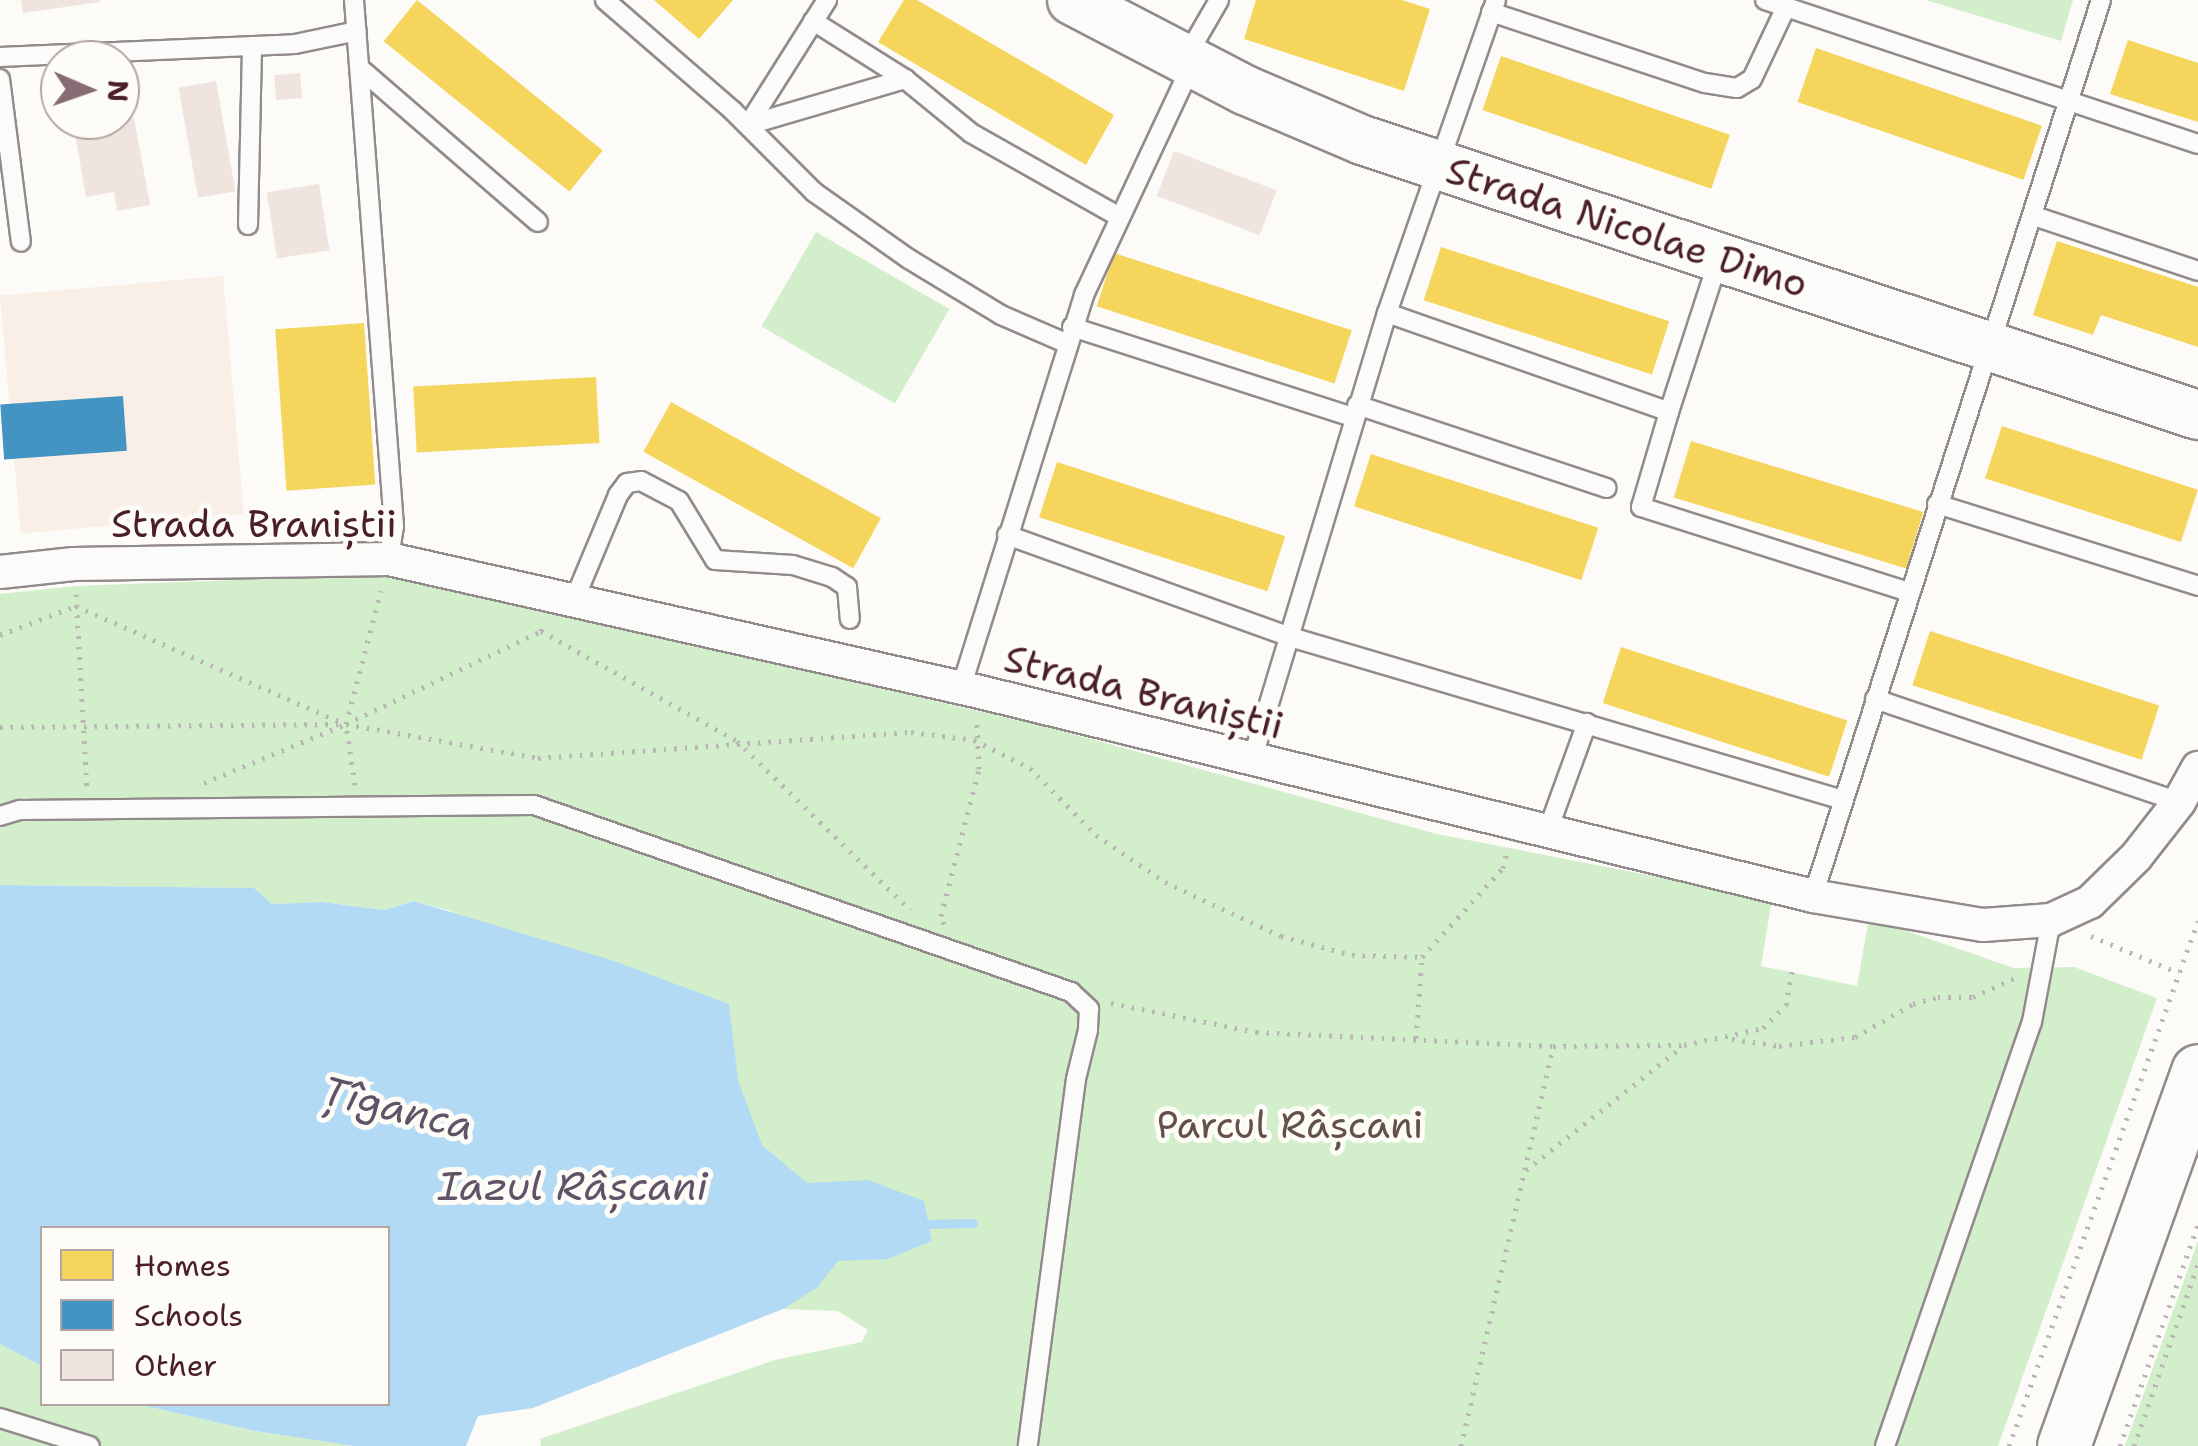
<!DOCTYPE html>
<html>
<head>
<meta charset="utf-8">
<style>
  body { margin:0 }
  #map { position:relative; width:2198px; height:1446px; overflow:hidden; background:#fcfbf8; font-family:"Shantell Sans",sans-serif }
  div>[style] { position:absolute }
  .built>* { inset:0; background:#f9efe7; transform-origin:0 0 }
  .green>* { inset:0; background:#d2eecb; transform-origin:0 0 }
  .water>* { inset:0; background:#b2daf4 }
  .homes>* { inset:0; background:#f6d55c; transform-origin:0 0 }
  .schools>* { inset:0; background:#4393c3; transform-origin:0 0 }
  .stream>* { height:9px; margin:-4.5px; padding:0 4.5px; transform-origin:4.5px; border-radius:4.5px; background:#b2daf4 }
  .building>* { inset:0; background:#efe4de; transform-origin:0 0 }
  .path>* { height:5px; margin-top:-2.5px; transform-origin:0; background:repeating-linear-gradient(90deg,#bbb6b6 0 2.5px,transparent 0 10.5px) }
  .roads { filter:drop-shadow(2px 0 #928a8b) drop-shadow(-2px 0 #928a8b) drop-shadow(0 2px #928a8b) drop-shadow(0 -2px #928a8b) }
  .service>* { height:18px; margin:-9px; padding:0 9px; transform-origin:9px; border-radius:9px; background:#fbfbf9 }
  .minor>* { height:32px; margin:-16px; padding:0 16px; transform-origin:16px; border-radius:16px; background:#fbfbf9 }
  .secondary>* { height:48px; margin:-24px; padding:0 24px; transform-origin:24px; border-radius:24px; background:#fbfbf9 }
  .primary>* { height:52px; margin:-26px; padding:0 26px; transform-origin:26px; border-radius:26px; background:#fbfbf9 }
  span { translate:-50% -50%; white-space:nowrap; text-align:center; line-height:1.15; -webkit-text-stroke:10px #fdfcf7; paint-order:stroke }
  .street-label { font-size:38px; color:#4a1f2b }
  .park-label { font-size:38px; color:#63504a }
  .water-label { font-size:40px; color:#605367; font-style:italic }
  .legend { position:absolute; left:40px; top:1226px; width:350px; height:180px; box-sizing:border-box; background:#fdfcf7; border:2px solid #b5a4a5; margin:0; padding:12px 18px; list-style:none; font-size:30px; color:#4a1f2b }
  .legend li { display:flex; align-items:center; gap:20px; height:50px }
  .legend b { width:50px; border:2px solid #b5a4a5 }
  .north { position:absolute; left:40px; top:40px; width:100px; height:100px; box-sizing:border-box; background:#fdfcf7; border:2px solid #b5a4a5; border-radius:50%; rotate:92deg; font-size:28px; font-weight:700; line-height:40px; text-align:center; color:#4a1f2b }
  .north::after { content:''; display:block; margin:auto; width:35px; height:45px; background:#886c73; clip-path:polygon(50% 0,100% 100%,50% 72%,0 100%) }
</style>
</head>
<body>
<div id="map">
  <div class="built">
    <i style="left:223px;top:276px;width:239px;height:224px;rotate:85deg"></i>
  </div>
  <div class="green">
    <i style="clip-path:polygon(1926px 0,2073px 0,2061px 41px)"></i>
    <i style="left:816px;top:232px;width:154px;height:109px;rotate:30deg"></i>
    <i style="clip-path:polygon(369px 575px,421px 582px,1047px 727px,1437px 834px,1772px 899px,1761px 966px,1857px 986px,1869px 918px,2014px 968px,2074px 967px,2157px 998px,1998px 1446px,541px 1446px,540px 1439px,775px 1360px,862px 1342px,868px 1330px,838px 1311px,783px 1309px,468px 920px,451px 911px,414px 901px,384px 910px,322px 902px,272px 904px,254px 888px,0 885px,0 594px,75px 586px)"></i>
    <i style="clip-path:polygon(2198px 1241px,2198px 1446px,2125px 1446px)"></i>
    <i style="clip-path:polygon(0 1344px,42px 1366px,42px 1404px,137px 1404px,255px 1431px,354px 1446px,0 1446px)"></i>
  </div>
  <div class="water">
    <i style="clip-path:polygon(0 885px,254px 888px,272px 904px,322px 902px,384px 910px,414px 901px,611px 960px,729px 1004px,738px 1080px,762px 1145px,807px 1183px,868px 1180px,924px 1201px,932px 1241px,888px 1259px,838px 1261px,817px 1288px,783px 1309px,533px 1408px,478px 1416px,466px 1446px,354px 1446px,255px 1431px,137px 1404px,388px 1404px,388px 1228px,42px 1228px,42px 1366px,0 1344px)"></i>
  </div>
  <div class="homes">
    <i style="left:417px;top:0;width:239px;height:53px;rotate:39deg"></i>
    <i style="clip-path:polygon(654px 0,733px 0,699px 39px)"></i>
    <i style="clip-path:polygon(904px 0,917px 0,1114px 115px,1086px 165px,878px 42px)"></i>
    <i style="clip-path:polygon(1256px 0,1402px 0,1430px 9px,1404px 91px,1244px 39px)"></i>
    <i style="clip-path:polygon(2128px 40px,2198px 63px,2198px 122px,2110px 94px)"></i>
    <i style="left:1816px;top:48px;width:239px;height:57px;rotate:19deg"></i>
    <i style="left:1501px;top:56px;width:242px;height:57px;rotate:19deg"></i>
    <i style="clip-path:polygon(2057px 241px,2198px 287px,2198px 347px,2101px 315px,2093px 335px,2033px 315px)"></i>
    <i style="left:1441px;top:247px;width:240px;height:56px;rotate:18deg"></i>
    <i style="left:1114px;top:253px;width:250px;height:56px;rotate:18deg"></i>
    <i style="left:364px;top:323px;width:162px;height:89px;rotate:86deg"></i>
    <i style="left:596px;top:377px;width:66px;height:183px;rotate:87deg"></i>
    <i style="left:671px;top:402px;width:240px;height:57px;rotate:29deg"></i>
    <i style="left:2002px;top:426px;width:206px;height:55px;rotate:18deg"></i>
    <i style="left:1691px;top:441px;width:243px;height:59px;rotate:17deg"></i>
    <i style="left:1371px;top:454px;width:239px;height:55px;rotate:18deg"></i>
    <i style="left:1057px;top:462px;width:240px;height:58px;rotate:18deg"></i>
    <i style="left:1930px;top:631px;width:241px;height:57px;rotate:18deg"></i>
    <i style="left:1621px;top:647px;width:238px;height:59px;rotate:18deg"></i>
  </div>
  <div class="schools">
    <i style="left:123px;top:396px;width:55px;height:123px;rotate:86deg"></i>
  </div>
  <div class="stream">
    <i style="left:921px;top:1224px;width:52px;rotate:-1.1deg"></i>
  </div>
  <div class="building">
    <i style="clip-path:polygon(21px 0,100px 0,100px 2px,23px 13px)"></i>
    <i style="left:300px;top:73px;width:25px;height:26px;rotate:85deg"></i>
    <i style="left:216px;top:81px;width:112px;height:38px;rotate:80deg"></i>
    <i style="clip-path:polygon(134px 118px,150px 205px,117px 211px,114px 192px,86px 197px,74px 128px)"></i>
    <i style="left:1174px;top:151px;width:110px;height:48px;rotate:21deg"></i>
    <i style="left:319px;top:184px;width:67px;height:53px;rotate:81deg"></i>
  </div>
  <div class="path">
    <i style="left:76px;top:594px;width:194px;rotate:86.8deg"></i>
    <i style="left:541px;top:631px;width:225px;rotate:29.3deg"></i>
    <i style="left:737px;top:741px;width:242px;rotate:44.3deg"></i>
    <i style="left:0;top:635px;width:81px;rotate:-20.9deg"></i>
    <i style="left:76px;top:606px;width:292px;rotate:23.7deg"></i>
    <i style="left:0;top:727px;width:346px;rotate:-0.5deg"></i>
    <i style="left:346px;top:724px;width:195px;rotate:10deg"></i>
    <i style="left:538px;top:758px;width:374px;rotate:-4deg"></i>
    <i style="left:911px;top:732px;width:64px;rotate:7.2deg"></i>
    <i style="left:974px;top:740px;width:63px;rotate:26.6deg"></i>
    <i style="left:1030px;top:768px;width:94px;rotate:45.4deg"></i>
    <i style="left:1096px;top:835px;width:83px;rotate:34.3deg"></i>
    <i style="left:1165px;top:882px;width:128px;rotate:25deg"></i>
    <i style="left:1281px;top:936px;width:73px;rotate:15deg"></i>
    <i style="left:1352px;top:955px;width:70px;rotate:1.6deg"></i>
    <i style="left:1422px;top:957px;width:120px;rotate:-47.7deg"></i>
    <i style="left:1503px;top:868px;width:17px;rotate:-77deg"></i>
    <i style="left:204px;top:783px;width:154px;rotate:-22.6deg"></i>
    <i style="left:346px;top:724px;width:216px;rotate:-25.5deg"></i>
    <i style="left:541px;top:631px;width:9px;rotate:-77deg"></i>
    <i style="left:355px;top:785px;width:62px;rotate:-98.4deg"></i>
    <i style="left:346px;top:724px;width:138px;rotate:-75.3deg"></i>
    <i style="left:944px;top:924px;width:9px;rotate:-111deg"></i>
    <i style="left:941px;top:916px;width:152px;rotate:-75.5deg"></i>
    <i style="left:979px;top:769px;width:48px;rotate:-92.4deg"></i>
    <i style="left:2091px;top:936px;width:95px;rotate:22.8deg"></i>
    <i style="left:1111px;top:1003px;width:148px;rotate:11.3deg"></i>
    <i style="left:1256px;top:1032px;width:297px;rotate:2.7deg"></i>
    <i style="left:1553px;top:1046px;width:131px;rotate:-0.4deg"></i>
    <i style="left:1684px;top:1045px;width:81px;rotate:-12.1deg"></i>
    <i style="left:1763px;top:1028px;width:33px;rotate:-45deg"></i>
    <i style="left:1786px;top:1005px;width:34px;rotate:-80deg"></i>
    <i style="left:1416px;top:1038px;width:81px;rotate:-85.8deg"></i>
    <i style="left:1732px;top:1039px;width:48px;rotate:8.5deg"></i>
    <i style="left:1779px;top:1046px;width:77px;rotate:-6.8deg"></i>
    <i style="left:1855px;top:1037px;width:67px;rotate:-29.6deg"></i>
    <i style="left:1913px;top:1004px;width:26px;rotate:-16deg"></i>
    <i style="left:1938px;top:997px;width:35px"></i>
    <i style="left:1973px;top:997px;width:46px;rotate:-24.3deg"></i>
    <i style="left:1526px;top:1170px;width:199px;rotate:-38.3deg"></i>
    <i style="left:1461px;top:1446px;width:410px;rotate:-77deg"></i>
    <i style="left:2009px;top:1446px;width:558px;rotate:-70.2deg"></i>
    <i style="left:2120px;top:1446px;width:234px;rotate:-70.6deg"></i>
    <i style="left:2134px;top:1446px;width:193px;rotate:-70.6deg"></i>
  </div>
  <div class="roads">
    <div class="service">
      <i style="left:354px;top:0;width:528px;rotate:85.65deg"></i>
      <i style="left:394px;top:526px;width:33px;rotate:99deg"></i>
      <i style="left:605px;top:0;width:169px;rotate:40.9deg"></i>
      <i style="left:733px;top:111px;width:115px;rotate:45deg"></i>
      <i style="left:814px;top:192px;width:116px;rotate:35.2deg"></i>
      <i style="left:909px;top:259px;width:108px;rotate:31.3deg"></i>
      <i style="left:1001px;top:315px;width:73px;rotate:23.4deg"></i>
      <i style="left:1496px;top:0;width:331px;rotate:109.2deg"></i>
      <i style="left:1387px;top:313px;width:299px;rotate:19.3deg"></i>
      <i style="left:1669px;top:412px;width:162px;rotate:-72deg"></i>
      <i style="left:1765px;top:0;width:456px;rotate:18.4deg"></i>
      <i style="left:1491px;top:12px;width:225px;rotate:18.4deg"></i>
      <i style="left:1705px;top:83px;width:32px;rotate:9deg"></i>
      <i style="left:1737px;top:88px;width:17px;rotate:-31deg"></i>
      <i style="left:1752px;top:79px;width:80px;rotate:-64.7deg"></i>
      <i style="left:813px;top:21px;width:109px;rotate:32.2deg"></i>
      <i style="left:905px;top:79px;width:85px;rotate:39.3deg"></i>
      <i style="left:971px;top:133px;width:169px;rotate:29.5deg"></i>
      <i style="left:0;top:57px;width:295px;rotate:-2.5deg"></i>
      <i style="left:295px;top:44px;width:63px;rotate:-11.8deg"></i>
      <i style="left:1185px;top:59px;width:68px;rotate:-60deg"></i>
      <i style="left:363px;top:71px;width:231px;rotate:40.8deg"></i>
      <i style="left:0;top:79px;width:164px;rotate:82.7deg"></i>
      <i style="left:748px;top:125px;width:164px;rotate:-16.3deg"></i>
      <i style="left:748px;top:125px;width:148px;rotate:-57.7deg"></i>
      <i style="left:2034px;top:216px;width:173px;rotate:18.5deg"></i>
      <i style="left:248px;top:225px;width:179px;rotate:-88.7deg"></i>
      <i style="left:1072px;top:327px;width:295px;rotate:17.8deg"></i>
      <i style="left:1357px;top:405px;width:263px;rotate:18.4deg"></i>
      <i style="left:1669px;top:412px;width:99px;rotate:106.4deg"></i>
      <i style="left:1641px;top:507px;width:281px;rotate:17.6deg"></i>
      <i style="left:1937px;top:504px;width:274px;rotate:17.4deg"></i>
      <i style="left:1007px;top:535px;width:298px;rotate:19.8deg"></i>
      <i style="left:1287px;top:636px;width:580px;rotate:16.43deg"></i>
      <i style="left:575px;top:598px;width:112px;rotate:-67.3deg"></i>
      <i style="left:618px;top:495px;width:15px;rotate:-53deg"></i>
      <i style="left:627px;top:483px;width:14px;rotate:-8deg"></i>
      <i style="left:641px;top:481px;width:43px;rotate:27.8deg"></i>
      <i style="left:679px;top:501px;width:69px;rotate:58.6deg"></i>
      <i style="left:715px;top:560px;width:78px;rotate:3.7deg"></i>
      <i style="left:793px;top:565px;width:41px;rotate:17.1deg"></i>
      <i style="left:832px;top:577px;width:18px;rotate:34deg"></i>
      <i style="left:847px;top:587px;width:32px;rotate:85deg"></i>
      <i style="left:961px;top:688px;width:412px;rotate:-72.6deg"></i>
      <i style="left:1084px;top:295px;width:255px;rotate:-64.9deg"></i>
      <i style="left:1875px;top:699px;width:321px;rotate:18.7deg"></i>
      <i style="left:1252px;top:760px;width:467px;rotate:-73.2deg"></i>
      <i style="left:0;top:816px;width:21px;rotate:-17deg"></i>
      <i style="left:20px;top:810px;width:514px;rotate:-0.56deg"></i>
      <i style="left:534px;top:805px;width:569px;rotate:19.2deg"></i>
      <i style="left:1071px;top:992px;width:25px;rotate:43deg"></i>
      <i style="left:1089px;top:1009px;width:21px;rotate:93deg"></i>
      <i style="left:1088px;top:1030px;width:50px;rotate:103.8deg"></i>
      <i style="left:1076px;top:1079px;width:370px;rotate:97.5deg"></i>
      <i style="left:1548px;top:830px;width:114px;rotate:-70deg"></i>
      <i style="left:1813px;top:896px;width:941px;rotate:-72.18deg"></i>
      <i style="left:0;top:1418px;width:94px;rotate:17.3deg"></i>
      <i style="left:1885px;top:1446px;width:449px;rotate:-70.9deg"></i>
      <i style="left:2032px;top:1022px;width:104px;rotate:-79.4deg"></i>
    </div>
    <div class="minor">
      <i style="left:0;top:572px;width:74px;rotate:-6.2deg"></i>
      <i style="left:74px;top:564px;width:315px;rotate:-0.9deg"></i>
      <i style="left:389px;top:559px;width:606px;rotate:12.68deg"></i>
      <i style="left:980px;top:692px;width:858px;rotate:13.76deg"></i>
      <i style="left:1813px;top:896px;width:172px;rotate:9.7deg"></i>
      <i style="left:1983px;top:925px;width:68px;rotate:-4.2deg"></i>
      <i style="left:2051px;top:920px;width:43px;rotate:-24.8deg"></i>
      <i style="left:2090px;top:902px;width:64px;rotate:-44.4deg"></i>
      <i style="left:2136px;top:857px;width:70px;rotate:-52deg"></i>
      <i style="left:2179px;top:802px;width:39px;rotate:-61deg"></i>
    </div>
    <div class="secondary">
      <i style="left:1072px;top:0;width:195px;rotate:27.5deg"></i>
      <i style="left:1245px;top:90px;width:127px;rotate:23.1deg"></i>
      <i style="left:1362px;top:140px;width:880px;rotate:18.21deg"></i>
    </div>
    <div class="primary">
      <i style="left:2064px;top:1446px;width:398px;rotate:-70.3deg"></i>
    </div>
  </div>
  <div class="street-label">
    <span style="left:1627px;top:227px;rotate:18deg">Strada Nicolae Dimo</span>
    <span style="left:254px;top:524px">Strada Braniștii</span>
    <span style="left:1144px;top:692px;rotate:14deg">Strada Braniștii</span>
  </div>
  <div class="park-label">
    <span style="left:1290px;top:1125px">Parcul Râșcani</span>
  </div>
  <div class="water-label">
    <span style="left:398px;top:1108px;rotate:14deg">Țîganca</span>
    <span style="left:573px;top:1186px">Iazul Râșcani</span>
  </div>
  <ul class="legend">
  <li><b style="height:28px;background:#f6d55c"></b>Homes</li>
  <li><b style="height:28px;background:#4393c3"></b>Schools</li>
  <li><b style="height:28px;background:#efe4de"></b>Other</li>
  </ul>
  <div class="north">N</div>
</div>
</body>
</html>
